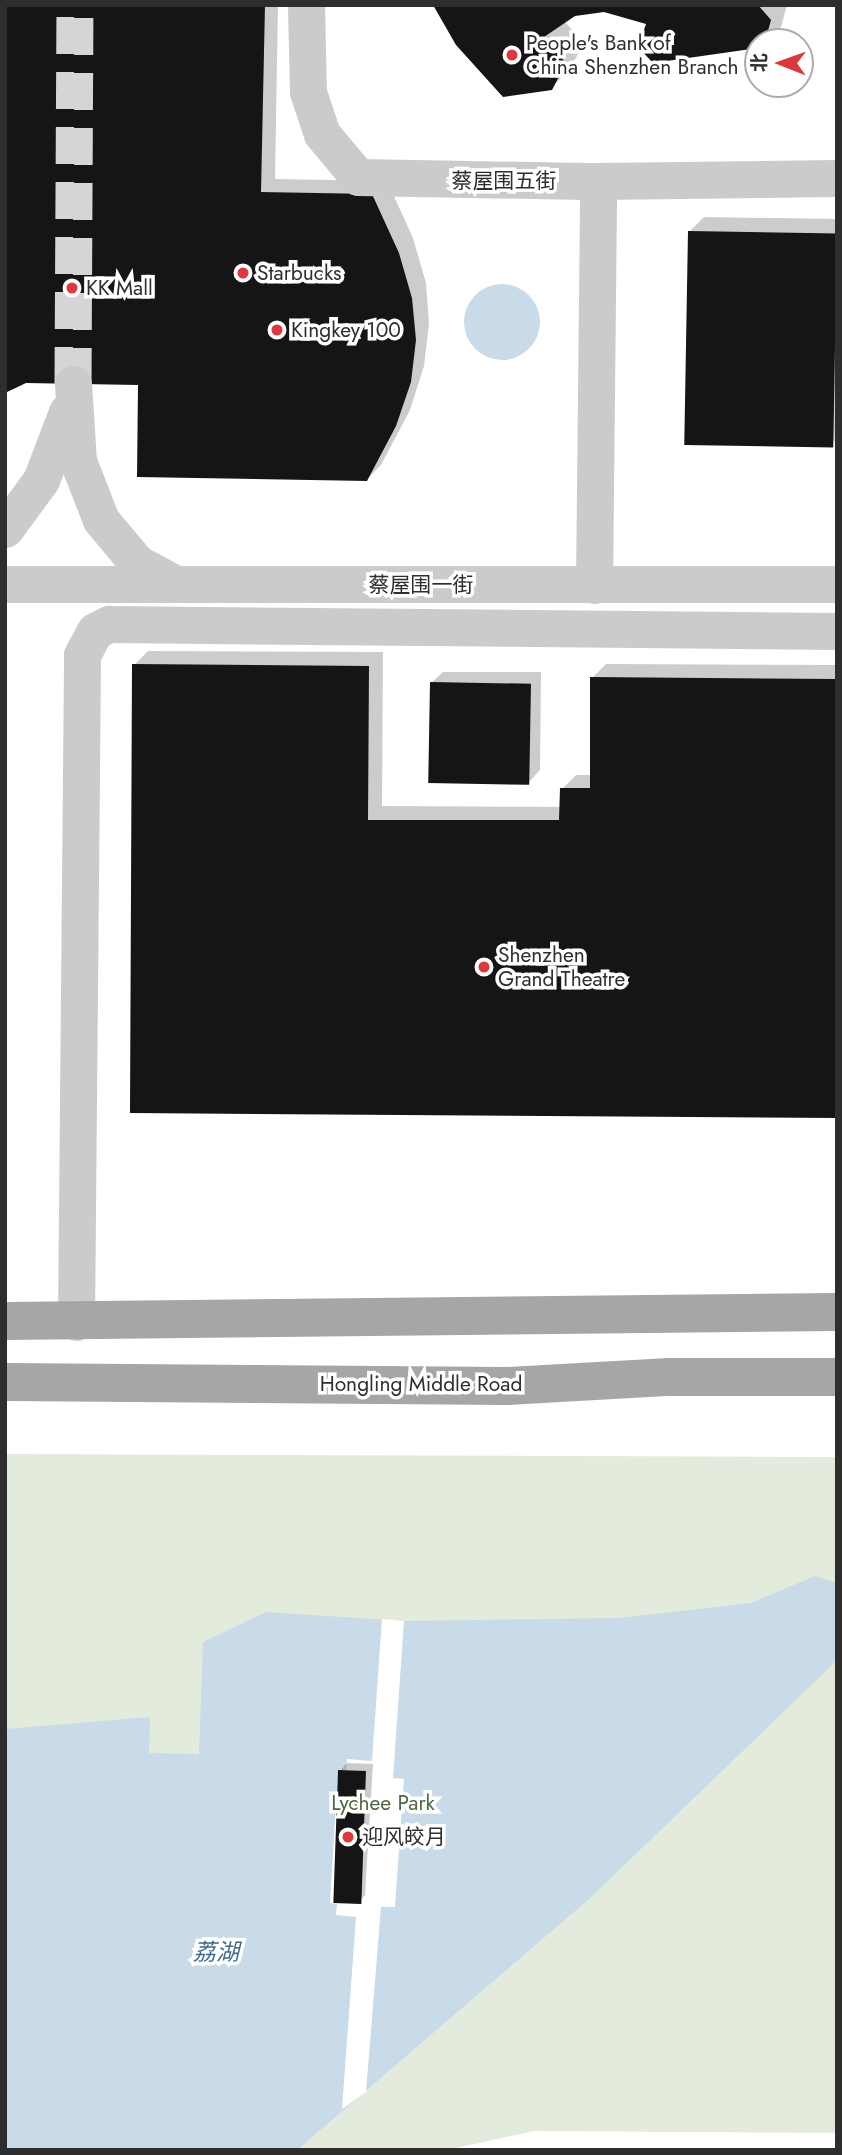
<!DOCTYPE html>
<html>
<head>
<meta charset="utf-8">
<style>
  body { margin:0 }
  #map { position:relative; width:842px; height:2155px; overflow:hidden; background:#fff; font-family:Jost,"Noto Sans SC",sans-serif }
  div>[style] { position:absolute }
  .green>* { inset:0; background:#e3ebdc }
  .water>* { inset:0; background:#c9dbe9 }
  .round { border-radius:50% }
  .pier>* { inset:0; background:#fff }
  .shadow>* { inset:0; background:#0003 }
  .building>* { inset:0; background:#151515; transform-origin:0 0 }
  .minor-tunnel>* { height:37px; margin-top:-18.5px; transform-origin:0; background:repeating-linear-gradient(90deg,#d5d5d5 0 37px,transparent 0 55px) }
  .minor>* { height:37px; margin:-18.5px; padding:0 18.5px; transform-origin:18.5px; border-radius:18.5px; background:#cbcbcb }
  .major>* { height:38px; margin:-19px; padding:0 19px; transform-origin:19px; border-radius:19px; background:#a6a6a6 }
  .dots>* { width:19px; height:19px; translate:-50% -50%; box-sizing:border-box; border:4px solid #fff; border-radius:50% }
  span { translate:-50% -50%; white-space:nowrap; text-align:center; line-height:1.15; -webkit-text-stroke:7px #fff; paint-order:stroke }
  .poi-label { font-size:21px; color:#2e2e2e }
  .left { translate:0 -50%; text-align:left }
  .street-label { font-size:21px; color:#2e2e2e }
  .park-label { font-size:21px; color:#4f673e }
  .water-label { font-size:23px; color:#406a8b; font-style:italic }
  .frame { position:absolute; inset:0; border:7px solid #2e2e2e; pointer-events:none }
  .north { position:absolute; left:744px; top:28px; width:70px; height:70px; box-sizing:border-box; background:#fff; border:2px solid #ababab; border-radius:50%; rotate:271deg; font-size:19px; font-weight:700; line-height:28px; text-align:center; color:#2e2e2e }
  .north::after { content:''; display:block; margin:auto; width:24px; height:32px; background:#dc393d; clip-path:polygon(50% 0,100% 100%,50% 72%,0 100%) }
</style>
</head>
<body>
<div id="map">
  <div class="green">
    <i style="clip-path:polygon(5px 1454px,837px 1457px,837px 2133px,534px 2131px,447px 2150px,5px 2150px)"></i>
  </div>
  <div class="water">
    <i class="round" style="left:464px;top:284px;width:76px;height:76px"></i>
    <i style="clip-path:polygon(815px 1576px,837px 1583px,837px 1659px,825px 1672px,589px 1899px,297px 2150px,5px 2150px,5px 1729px,150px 1717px,149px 1753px,199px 1754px,203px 1642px,266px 1612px,404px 1621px,619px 1618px,751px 1603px)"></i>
  </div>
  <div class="pier">
    <i style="clip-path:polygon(382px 1619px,404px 1621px,393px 1778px,404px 1779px,395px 1907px,381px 1907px,366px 2092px,342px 2109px,356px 1917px,336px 1915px,337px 1904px,330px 1903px,338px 1770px,346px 1770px,347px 1759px,372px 1761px)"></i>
  </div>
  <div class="shadow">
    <i style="clip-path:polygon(5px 5px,278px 5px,275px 179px,387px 181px,413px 238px,426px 283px,429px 324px,424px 366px,410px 410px,381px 465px,367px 479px,140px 383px,25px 381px)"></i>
    <i style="clip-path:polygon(436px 5px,787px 5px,781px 27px,758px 46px,604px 10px,574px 14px,564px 21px,584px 43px,570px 69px,551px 88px)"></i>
    <i style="clip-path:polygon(704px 217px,837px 219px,837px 445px,690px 231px)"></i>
    <i style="clip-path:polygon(148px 651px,383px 652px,382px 806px,561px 807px,562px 789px,576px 775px,591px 775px,592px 678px,606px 664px,837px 665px,837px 1116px,132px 1112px,134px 665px)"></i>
    <i style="clip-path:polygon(443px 672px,541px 672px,540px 770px,529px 782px,431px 683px)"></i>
    <i style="clip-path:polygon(347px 1763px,373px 1764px,365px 1895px,358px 1903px,340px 1771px)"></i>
  </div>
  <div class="building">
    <i style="clip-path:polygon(5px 5px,265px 5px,261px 192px,372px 194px,399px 253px,412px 298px,416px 340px,411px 382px,396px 426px,367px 481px,137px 477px,138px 385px,26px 383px,5px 393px)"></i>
    <i style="clip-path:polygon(433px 5px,758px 5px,771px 20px,765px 42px,758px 42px,758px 48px,653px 63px,638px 47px,646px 24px,604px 12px,575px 16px,544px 37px,566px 63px,552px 90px,503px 97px,456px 45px)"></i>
    <i style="left:688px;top:231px;width:149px;height:214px;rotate:1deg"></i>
    <i style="clip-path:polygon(132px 664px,369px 666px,368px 820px,559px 820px,560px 788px,590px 788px,590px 677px,837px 679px,837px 1118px,130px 1113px)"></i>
    <i style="left:430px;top:682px;width:101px;height:101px;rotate:1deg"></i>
    <i style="left:338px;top:1770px;width:28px;height:133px;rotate:2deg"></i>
  </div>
  <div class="minor-tunnel">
    <i style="left:73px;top:384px;width:379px;rotate:-89.7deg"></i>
  </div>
  <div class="minor">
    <i style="left:306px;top:5px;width:87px;rotate:88.7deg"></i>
    <i style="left:308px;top:92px;width:44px;rotate:71.6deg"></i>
    <i style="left:322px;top:134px;width:56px;rotate:50.1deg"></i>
    <i style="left:358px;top:177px;width:240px;rotate:1deg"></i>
    <i style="left:598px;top:181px;width:239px;rotate:-0.7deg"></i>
    <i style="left:73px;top:384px;width:77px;rotate:86.3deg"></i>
    <i style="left:78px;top:461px;width:63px;rotate:68.7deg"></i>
    <i style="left:101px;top:520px;width:56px;rotate:50.1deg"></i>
    <i style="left:137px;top:563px;width:44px;rotate:28.3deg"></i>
    <i style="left:5px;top:529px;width:61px;rotate:-53.7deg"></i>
    <i style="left:41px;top:480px;width:73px;rotate:-69.1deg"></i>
    <i style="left:5px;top:584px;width:832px"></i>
    <i style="left:594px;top:585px;width:404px;rotate:-89.4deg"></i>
    <i style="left:76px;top:1322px;width:667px;rotate:-89.48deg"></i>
    <i style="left:82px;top:655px;width:27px;rotate:-62deg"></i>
    <i style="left:95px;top:631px;width:16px;rotate:-27deg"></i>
    <i style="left:109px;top:624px;width:728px;rotate:0.55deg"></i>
  </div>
  <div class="major">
    <i style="left:5px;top:1321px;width:832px;rotate:-0.62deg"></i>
    <i style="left:5px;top:1382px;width:502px;rotate:0.46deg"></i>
    <i style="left:507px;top:1386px;width:163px;rotate:-3.2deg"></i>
    <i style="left:670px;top:1377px;width:167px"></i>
  </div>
  <div class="dots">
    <i style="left:512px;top:55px;background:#dc393d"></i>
    <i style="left:243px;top:273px;background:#dc393d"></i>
    <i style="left:72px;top:288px;background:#dc393d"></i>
    <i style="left:277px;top:330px;background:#dc393d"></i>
    <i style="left:484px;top:967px;background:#dc393d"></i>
    <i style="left:348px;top:1837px;background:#dc393d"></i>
  </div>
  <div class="poi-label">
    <span class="left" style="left:526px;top:55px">People's Bank of<br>China Shenzhen Branch</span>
    <span class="left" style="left:257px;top:273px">Starbucks</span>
    <span class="left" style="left:86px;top:288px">KK Mall</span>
    <span class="left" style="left:291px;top:330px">Kingkey 100</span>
    <span class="left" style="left:498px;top:967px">Shenzhen<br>Grand Theatre</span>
    <span class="left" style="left:362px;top:1837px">迎风皎月</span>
  </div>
  <div class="street-label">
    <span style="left:504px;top:181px">蔡屋围五街</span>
    <span style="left:421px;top:585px">蔡屋围一街</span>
    <span style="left:421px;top:1384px">Hongling Middle Road</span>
  </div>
  <div class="park-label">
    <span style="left:383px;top:1803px">Lychee Park</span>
  </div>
  <div class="water-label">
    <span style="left:216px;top:1952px">荔湖</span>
  </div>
  <div class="frame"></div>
  <div class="north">北</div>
</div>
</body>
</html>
